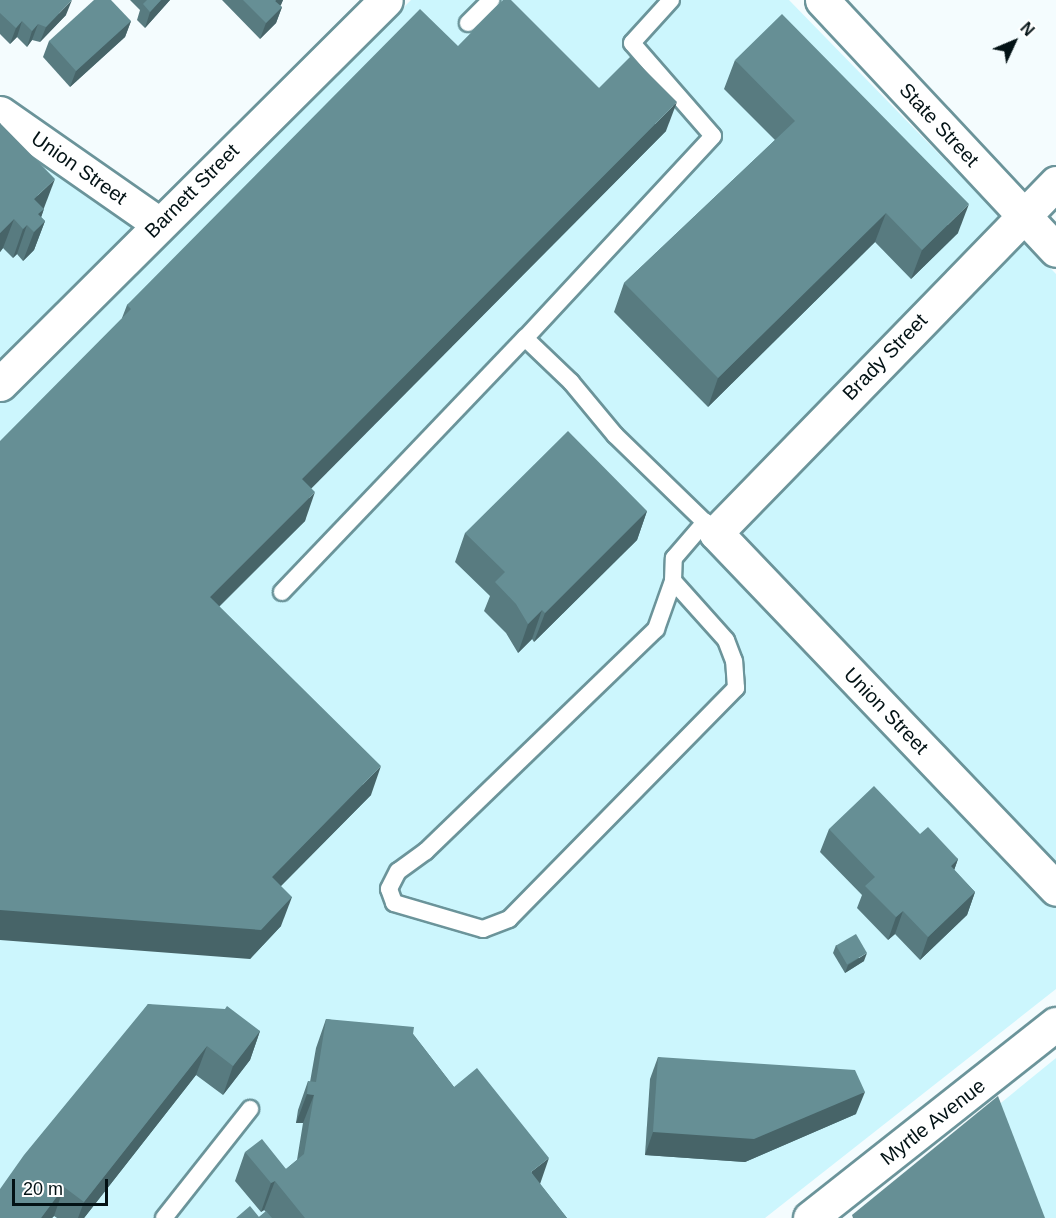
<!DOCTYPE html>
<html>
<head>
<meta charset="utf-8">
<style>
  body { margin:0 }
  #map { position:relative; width:1056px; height:1218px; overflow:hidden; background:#f4fcfe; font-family:Helvetica,sans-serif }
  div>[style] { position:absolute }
  .built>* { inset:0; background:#ccf6fd }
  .roads { filter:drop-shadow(2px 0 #6b949a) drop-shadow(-2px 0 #6b949a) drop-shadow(0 2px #6b949a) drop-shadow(0 -2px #6b949a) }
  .service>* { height:16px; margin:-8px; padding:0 8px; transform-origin:8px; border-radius:8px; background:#fff }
  .minor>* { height:33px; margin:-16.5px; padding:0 16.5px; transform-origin:16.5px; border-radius:16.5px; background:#fff }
  .secondary>* { height:33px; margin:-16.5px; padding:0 16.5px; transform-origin:16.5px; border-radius:16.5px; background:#fff }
  .wall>* { inset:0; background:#587b80 }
  .shaded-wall>* { inset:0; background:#476468 }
  .building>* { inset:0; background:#668f95; transform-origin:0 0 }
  span { translate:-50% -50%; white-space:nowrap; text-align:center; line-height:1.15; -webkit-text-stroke:6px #fff; paint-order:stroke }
  .street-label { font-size:20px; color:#031215 }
  .north { position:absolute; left:984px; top:12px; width:60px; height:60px; -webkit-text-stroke:4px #fff; paint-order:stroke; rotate:46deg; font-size:16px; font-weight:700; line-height:24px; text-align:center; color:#031215 }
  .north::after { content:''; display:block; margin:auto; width:21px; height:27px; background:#031215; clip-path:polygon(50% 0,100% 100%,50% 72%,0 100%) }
  .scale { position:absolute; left:12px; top:1179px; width:96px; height:27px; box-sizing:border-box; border:3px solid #031215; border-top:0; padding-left:8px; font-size:18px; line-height:21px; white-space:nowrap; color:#031215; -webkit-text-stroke:4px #fff; paint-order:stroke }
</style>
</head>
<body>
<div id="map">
  <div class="built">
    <i style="clip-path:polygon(411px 0,789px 0,1056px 274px,1056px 989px,765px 1218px,0 1218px,0 131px,164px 248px)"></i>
    <i style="clip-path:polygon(1056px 1058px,1056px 1218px,855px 1218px,991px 1111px)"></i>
  </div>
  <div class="roads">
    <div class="service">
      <i style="left:671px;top:0;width:58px;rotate:132.2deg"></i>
      <i style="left:632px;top:43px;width:123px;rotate:48.9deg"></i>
      <i style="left:713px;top:136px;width:276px;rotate:132.9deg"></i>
      <i style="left:525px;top:338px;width:64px;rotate:43.7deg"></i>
      <i style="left:571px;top:382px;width:69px;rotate:50.3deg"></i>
      <i style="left:615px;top:435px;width:136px;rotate:44.1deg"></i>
      <i style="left:468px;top:23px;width:33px;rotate:-45deg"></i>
      <i style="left:673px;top:581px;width:51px;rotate:109.5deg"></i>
      <i style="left:656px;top:629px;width:320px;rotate:136deg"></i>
      <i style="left:426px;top:851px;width:34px;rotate:144deg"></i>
      <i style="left:398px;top:871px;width:20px;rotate:117deg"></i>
      <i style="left:389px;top:889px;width:15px;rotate:70deg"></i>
      <i style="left:394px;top:903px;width:93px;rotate:16.3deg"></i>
      <i style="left:483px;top:929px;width:28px;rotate:-21deg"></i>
      <i style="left:509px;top:919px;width:324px;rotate:-45.5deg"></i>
      <i style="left:736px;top:688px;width:27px;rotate:-94deg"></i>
      <i style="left:734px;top:661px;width:22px;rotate:-111deg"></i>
      <i style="left:726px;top:640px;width:79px;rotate:-131.9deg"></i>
      <i style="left:673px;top:581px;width:23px;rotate:-88deg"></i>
      <i style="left:674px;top:558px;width:48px;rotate:-49.3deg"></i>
      <i style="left:282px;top:592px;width:352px;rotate:-46.3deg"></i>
      <i style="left:164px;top:1218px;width:139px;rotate:-51.7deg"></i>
    </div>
    <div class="minor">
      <i style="left:822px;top:0;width:342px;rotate:46.9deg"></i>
      <i style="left:0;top:113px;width:194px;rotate:34.9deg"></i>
      <i style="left:1056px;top:183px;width:488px;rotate:134.2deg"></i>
      <i style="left:716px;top:533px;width:492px;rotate:46.3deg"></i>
      <i style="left:0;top:384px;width:544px;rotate:-44.85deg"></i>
    </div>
    <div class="secondary">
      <i style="left:810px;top:1218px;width:313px;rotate:-38.3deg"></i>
    </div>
  </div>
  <div class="wall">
    <i style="clip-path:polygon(0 0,66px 15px,40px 42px,32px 40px,27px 47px,17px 37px,10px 44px,0 34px)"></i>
    <i style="clip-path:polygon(130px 0,170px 0,145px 28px,137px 20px,140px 10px)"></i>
    <i style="clip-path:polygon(222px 0,283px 0,280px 6px,282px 7px,276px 23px,260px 39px)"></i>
    <i style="clip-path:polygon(131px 21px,125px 37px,70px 87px,43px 57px,49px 41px)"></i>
    <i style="clip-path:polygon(458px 46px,599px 88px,666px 131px,311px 488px,305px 521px,219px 607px,371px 795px,281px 886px,281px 926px,250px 959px,122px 318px,127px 305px)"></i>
    <i style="clip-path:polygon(735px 60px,958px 233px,911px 279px,875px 242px,708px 407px,614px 312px,624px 283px,775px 140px,724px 89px)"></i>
    <i style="clip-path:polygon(0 123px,44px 208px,41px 217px,45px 221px,34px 250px,23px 261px,17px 254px,13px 258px,3px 248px,0 252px)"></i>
    <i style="clip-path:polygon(647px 511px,637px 540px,534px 642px,532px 639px,518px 653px,506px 633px,484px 611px,490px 596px,455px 562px,465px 533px)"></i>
    <i style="clip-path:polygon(829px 829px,920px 834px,958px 859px,954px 870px,975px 892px,967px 915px,920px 960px,895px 934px,888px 940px,857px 908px,862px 895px,820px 852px)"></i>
    <i style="clip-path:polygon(836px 945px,864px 961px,845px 973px,833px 953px)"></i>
    <i style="clip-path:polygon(148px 1004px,260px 1031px,250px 1060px,223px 1095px,196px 1075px,84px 1218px,57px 1218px,54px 1216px,52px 1218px,0 1218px)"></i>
    <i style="clip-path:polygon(326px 1019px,413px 1034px,454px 1087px,540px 1184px,567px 1218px,236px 1218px,259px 1217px,266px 1212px,264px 1210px,261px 1212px,235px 1181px,245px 1152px,286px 1169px,297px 1160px,303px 1123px,296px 1123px,298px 1110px,308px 1081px,310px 1082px,316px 1048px)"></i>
    <i style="clip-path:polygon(658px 1057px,856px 1114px,745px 1162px,645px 1155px,650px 1079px)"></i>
  </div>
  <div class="shaded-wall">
    <i style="clip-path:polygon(72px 0,66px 15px,40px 42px,46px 27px)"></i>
    <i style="clip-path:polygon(161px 0,170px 0,145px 28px,150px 12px)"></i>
    <i style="clip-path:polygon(276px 0,283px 0,281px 5px,270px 16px)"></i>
    <i style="clip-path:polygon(282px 7px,276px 23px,260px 39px,266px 23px)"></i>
    <i style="clip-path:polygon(22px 21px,17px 37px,10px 44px,16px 28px)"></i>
    <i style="clip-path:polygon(131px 21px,125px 37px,70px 87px,76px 71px)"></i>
    <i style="clip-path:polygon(38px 24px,32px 40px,27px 47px,32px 31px)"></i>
    <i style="clip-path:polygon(677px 102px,666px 131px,292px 508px,302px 479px)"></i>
    <i style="clip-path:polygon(55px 179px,44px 208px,23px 228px,34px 199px)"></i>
    <i style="clip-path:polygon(969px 204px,958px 233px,911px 279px,922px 250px)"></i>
    <i style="clip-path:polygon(44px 209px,37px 229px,45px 221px,34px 250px,23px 261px,34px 232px,38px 214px)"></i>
    <i style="clip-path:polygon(886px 213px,875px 242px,708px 407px,718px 378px)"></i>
    <i style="clip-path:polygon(14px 219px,3px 248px,0 252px,0 233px)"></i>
    <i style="clip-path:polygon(27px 225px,17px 254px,13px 258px,23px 229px)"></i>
    <i style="clip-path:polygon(315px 492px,305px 521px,199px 626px,210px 597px)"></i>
    <i style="clip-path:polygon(647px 511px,637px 540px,534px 642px,545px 613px)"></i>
    <i style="clip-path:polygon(542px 610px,532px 639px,518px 653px,528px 624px)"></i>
    <i style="clip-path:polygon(381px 766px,371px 795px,261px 906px,272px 877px)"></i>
    <i style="clip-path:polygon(958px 859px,950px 882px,951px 866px)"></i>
    <i style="clip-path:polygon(975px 892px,967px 915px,920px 960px,928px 937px)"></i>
    <i style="clip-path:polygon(292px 897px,281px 926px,250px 959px,0 940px,0 910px)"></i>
    <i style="clip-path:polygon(903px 911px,895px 934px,888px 940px,896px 917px)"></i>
    <i style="clip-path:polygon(867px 953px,864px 961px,845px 973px,848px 965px)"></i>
    <i style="clip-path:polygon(260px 1031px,250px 1060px,223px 1095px,233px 1066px)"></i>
    <i style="clip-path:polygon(207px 1046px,196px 1075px,84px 1218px,78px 1218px,84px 1202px)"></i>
    <i style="clip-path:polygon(865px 1092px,856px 1114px,745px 1162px,645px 1155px,653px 1132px)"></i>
    <i style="clip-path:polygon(307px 1094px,314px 1095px,303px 1123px,296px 1123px)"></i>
    <i style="clip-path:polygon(549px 1158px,539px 1187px,531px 1172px)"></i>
    <i style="clip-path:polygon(275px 1181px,264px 1210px,261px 1212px,271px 1183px)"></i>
    <i style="clip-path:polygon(64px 1187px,54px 1216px,52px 1218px,41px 1218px)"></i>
  </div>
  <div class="building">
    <i style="clip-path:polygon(0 0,72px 0,46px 27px,38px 24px,32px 31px,22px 21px,16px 28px,0 13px)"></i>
    <i style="clip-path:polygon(94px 0,111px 0,131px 21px,76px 71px,49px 41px)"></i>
    <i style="clip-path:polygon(147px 0,161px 0,150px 12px,143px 4px)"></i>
    <i style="clip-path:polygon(243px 0,276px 0,275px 1px,282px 7px,266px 23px)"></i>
    <i style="clip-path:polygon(503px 0,511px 0,599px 88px,631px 56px,677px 102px,302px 479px,315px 492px,210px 597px,381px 766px,272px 877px,292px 897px,261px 930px,0 910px,0 441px,131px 309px,127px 305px,420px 9px,458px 46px)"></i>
    <i style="clip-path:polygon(782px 14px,969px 204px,922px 250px,886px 213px,718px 378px,624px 283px,795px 121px,735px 60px)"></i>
    <i style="clip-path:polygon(0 123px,55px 179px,34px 199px,44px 209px,38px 214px,45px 221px,34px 232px,27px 225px,23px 229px,14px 219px,0 233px)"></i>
    <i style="clip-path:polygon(568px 431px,647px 511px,545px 613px,542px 610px,528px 624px,516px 604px,495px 582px,505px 572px,465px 533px)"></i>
    <i style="clip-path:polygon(874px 786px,920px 834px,928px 827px,958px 859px,951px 866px,975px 892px,928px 937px,903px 911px,896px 917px,865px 886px,875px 877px,829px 829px)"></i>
    <i style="left:856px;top:934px;width:22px;height:23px;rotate:60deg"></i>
    <i style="clip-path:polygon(148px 1004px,225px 1009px,227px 1006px,260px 1031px,233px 1066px,207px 1046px,84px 1202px,64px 1187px,41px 1218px,0 1218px,0 1189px,24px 1155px)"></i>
    <i style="clip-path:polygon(326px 1019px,414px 1027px,413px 1034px,454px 1087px,477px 1068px,549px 1158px,531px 1172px,567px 1218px,305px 1218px,275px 1181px,271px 1183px,245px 1152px,262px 1139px,286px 1169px,304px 1154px,314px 1095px,307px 1094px,308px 1081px,316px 1082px)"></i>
    <i style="clip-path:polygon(658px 1057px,855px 1070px,865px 1092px,754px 1139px,653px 1132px)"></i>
    <i style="clip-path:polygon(998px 1096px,1045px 1218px,853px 1218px,852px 1215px)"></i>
    <i style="clip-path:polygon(250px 1206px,259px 1217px,266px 1211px,272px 1218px,236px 1218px)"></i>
  </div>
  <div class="street-label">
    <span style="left:939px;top:125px;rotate:47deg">State Street</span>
    <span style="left:79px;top:168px;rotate:35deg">Union Street</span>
    <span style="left:192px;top:191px;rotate:-45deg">Barnett Street</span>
    <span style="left:885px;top:357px;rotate:-46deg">Brady Street</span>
    <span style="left:886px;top:711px;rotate:46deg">Union Street</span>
    <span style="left:933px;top:1122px;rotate:-38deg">Myrtle Avenue</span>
  </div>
  <div class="north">N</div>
  <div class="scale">20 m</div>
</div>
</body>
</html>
